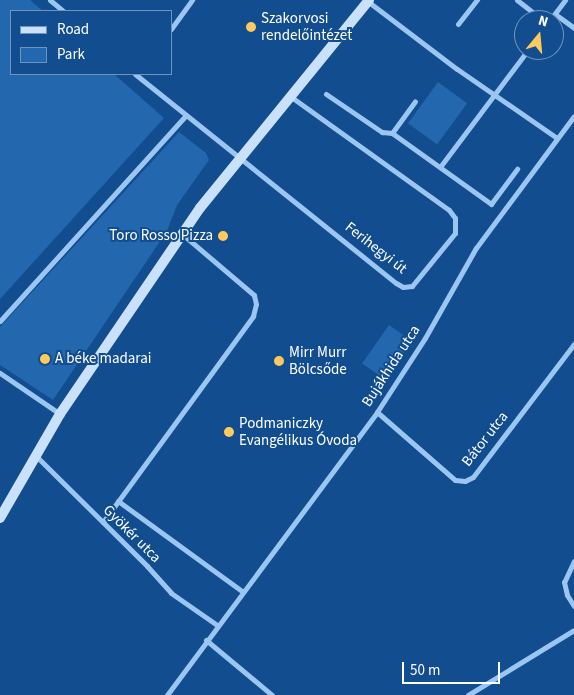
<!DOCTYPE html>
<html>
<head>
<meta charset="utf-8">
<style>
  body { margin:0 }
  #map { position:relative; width:574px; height:695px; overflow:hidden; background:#114d8f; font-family:"Source Sans 3",sans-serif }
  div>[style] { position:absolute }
  .green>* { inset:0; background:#2367ae; transform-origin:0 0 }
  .minor>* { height:5px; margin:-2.5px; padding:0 2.5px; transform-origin:2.5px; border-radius:2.5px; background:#9bc6f2 }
  .secondary>* { height:10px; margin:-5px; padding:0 5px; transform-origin:5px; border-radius:5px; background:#cae1fc }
  .dots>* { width:14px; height:14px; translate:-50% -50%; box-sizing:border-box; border:2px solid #114d8f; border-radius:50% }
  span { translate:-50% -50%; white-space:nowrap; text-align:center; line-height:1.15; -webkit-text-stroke:4px #114d8f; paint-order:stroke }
  .poi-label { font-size:15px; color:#fff }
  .left { translate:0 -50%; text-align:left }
  .right { translate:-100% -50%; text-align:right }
  .street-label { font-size:15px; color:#fff }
  .legend { position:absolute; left:10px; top:10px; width:162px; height:65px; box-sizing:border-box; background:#114d8f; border:1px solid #7094bc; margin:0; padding:6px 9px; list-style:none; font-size:15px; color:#fff }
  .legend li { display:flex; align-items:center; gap:10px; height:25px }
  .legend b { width:25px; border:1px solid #7094bc }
  .north { position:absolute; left:514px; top:10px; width:50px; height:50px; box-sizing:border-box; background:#114d8f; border:1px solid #7094bc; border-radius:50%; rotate:17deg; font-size:14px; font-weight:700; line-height:20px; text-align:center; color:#fff }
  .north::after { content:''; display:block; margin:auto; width:18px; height:22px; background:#ffca5c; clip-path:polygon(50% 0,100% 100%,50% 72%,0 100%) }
  .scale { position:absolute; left:402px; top:662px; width:98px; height:22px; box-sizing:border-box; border:2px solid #fff; border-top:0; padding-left:6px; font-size:15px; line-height:18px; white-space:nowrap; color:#fff; -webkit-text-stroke:4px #114d8f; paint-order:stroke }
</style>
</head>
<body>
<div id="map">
  <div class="green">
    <i style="clip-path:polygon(0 0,30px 0,43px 11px,11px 11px,11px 74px,114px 74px,164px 118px,0 299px)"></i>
    <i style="left:438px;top:82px;width:36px;height:51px;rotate:36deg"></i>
    <i style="clip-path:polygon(179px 132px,206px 153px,209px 160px,177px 205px,167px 231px,53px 400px,0 365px,0 327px)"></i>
    <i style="left:389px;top:325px;width:28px;height:47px;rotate:35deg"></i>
  </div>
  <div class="minor">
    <i style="left:50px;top:0;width:17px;rotate:40deg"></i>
    <i style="left:366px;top:0;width:114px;rotate:37.2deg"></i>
    <i style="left:457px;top:69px;width:121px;rotate:34.6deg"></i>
    <i style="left:517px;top:0;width:33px;rotate:38deg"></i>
    <i style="left:555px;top:14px;width:24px;rotate:36deg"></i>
    <i style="left:550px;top:20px;width:25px;rotate:-53deg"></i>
    <i style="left:458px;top:24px;width:31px;rotate:-52deg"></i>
    <i style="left:171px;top:29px;width:36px;rotate:-54deg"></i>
    <i style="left:135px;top:74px;width:334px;rotate:38.7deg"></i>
    <i style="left:396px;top:283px;width:8px;rotate:30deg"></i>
    <i style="left:403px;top:287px;width:9px;rotate:-6deg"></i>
    <i style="left:412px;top:286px;width:68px;rotate:-50.9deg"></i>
    <i style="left:455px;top:233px;width:15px;rotate:-90deg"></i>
    <i style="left:455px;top:218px;width:10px;rotate:-127deg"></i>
    <i style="left:449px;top:210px;width:194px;rotate:-144.4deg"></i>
    <i style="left:326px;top:94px;width:68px;rotate:34.2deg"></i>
    <i style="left:382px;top:132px;width:10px;rotate:6deg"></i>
    <i style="left:392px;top:133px;width:122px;rotate:35.6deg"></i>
    <i style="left:491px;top:204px;width:44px;rotate:-53.4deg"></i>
    <i style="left:392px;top:133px;width:39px;rotate:-54deg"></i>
    <i style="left:440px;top:167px;width:146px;rotate:-53.1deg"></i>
    <i style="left:0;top:321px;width:276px;rotate:-47.9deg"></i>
    <i style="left:0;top:373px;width:73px;rotate:34.3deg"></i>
    <i style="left:377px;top:412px;width:103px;rotate:41.1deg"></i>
    <i style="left:455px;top:480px;width:10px;rotate:6deg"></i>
    <i style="left:465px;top:481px;width:9px;rotate:-27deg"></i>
    <i style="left:473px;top:477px;width:167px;rotate:-52.8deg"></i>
    <i style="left:35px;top:455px;width:158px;rotate:44.7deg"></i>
    <i style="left:147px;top:566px;width:36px;rotate:48deg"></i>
    <i style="left:171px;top:593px;width:56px;rotate:34.8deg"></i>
    <i style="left:118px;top:501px;width:153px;rotate:36deg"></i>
    <i style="left:103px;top:522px;width:255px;rotate:-53.9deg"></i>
    <i style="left:253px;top:316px;width:12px;rotate:-76deg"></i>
    <i style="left:256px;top:304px;width:9px;rotate:-103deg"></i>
    <i style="left:254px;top:295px;width:94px;rotate:-139.7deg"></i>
    <i style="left:574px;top:561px;width:23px;rotate:115deg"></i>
    <i style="left:564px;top:582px;width:13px;rotate:77deg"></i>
    <i style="left:567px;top:595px;width:13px;rotate:58deg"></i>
    <i style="left:206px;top:640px;width:86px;rotate:39.8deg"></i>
    <i style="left:167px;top:695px;width:352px;rotate:-53.4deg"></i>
    <i style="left:377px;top:412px;width:88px;rotate:-57deg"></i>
    <i style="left:425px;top:338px;width:103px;rotate:-60.5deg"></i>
    <i style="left:476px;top:248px;width:164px;rotate:-53.4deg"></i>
    <i style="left:468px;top:695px;width:124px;rotate:-31.5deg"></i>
  </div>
  <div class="secondary">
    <i style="left:0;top:518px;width:120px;rotate:-60deg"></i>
    <i style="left:60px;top:414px;width:249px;rotate:-55.8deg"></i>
    <i style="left:200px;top:208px;width:268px;rotate:-50.9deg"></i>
  </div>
  <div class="dots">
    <i style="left:251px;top:27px;background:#ffca5c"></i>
    <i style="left:223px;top:236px;background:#ffca5c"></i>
    <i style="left:45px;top:359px;background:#ffca5c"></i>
    <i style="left:279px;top:361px;background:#ffca5c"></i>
    <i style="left:229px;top:432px;background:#ffca5c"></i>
  </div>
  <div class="poi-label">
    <span class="left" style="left:261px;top:27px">Szakorvosi<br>rendelőintézet</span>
    <span class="right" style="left:213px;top:236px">Toro Rosso Pizza</span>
    <span class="left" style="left:289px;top:361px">Mirr Murr<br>Bölcsőde</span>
    <span class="left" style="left:55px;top:359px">A béke madarai</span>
    <span class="left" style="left:239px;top:432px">Podmaniczky<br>Evangélikus Óvoda</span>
  </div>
  <div class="street-label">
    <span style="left:376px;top:248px;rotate:38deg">Ferihegyi út</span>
    <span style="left:391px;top:366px;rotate:-57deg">Bujákhida utca</span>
    <span style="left:485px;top:439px;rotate:-52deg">Bátor utca</span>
    <span style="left:132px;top:534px;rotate:45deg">Gyökér utca</span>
  </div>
  <ul class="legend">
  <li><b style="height:6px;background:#cae1fc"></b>Road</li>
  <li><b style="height:14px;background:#2367ae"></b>Park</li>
  </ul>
  <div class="north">N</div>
  <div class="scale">50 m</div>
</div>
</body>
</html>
